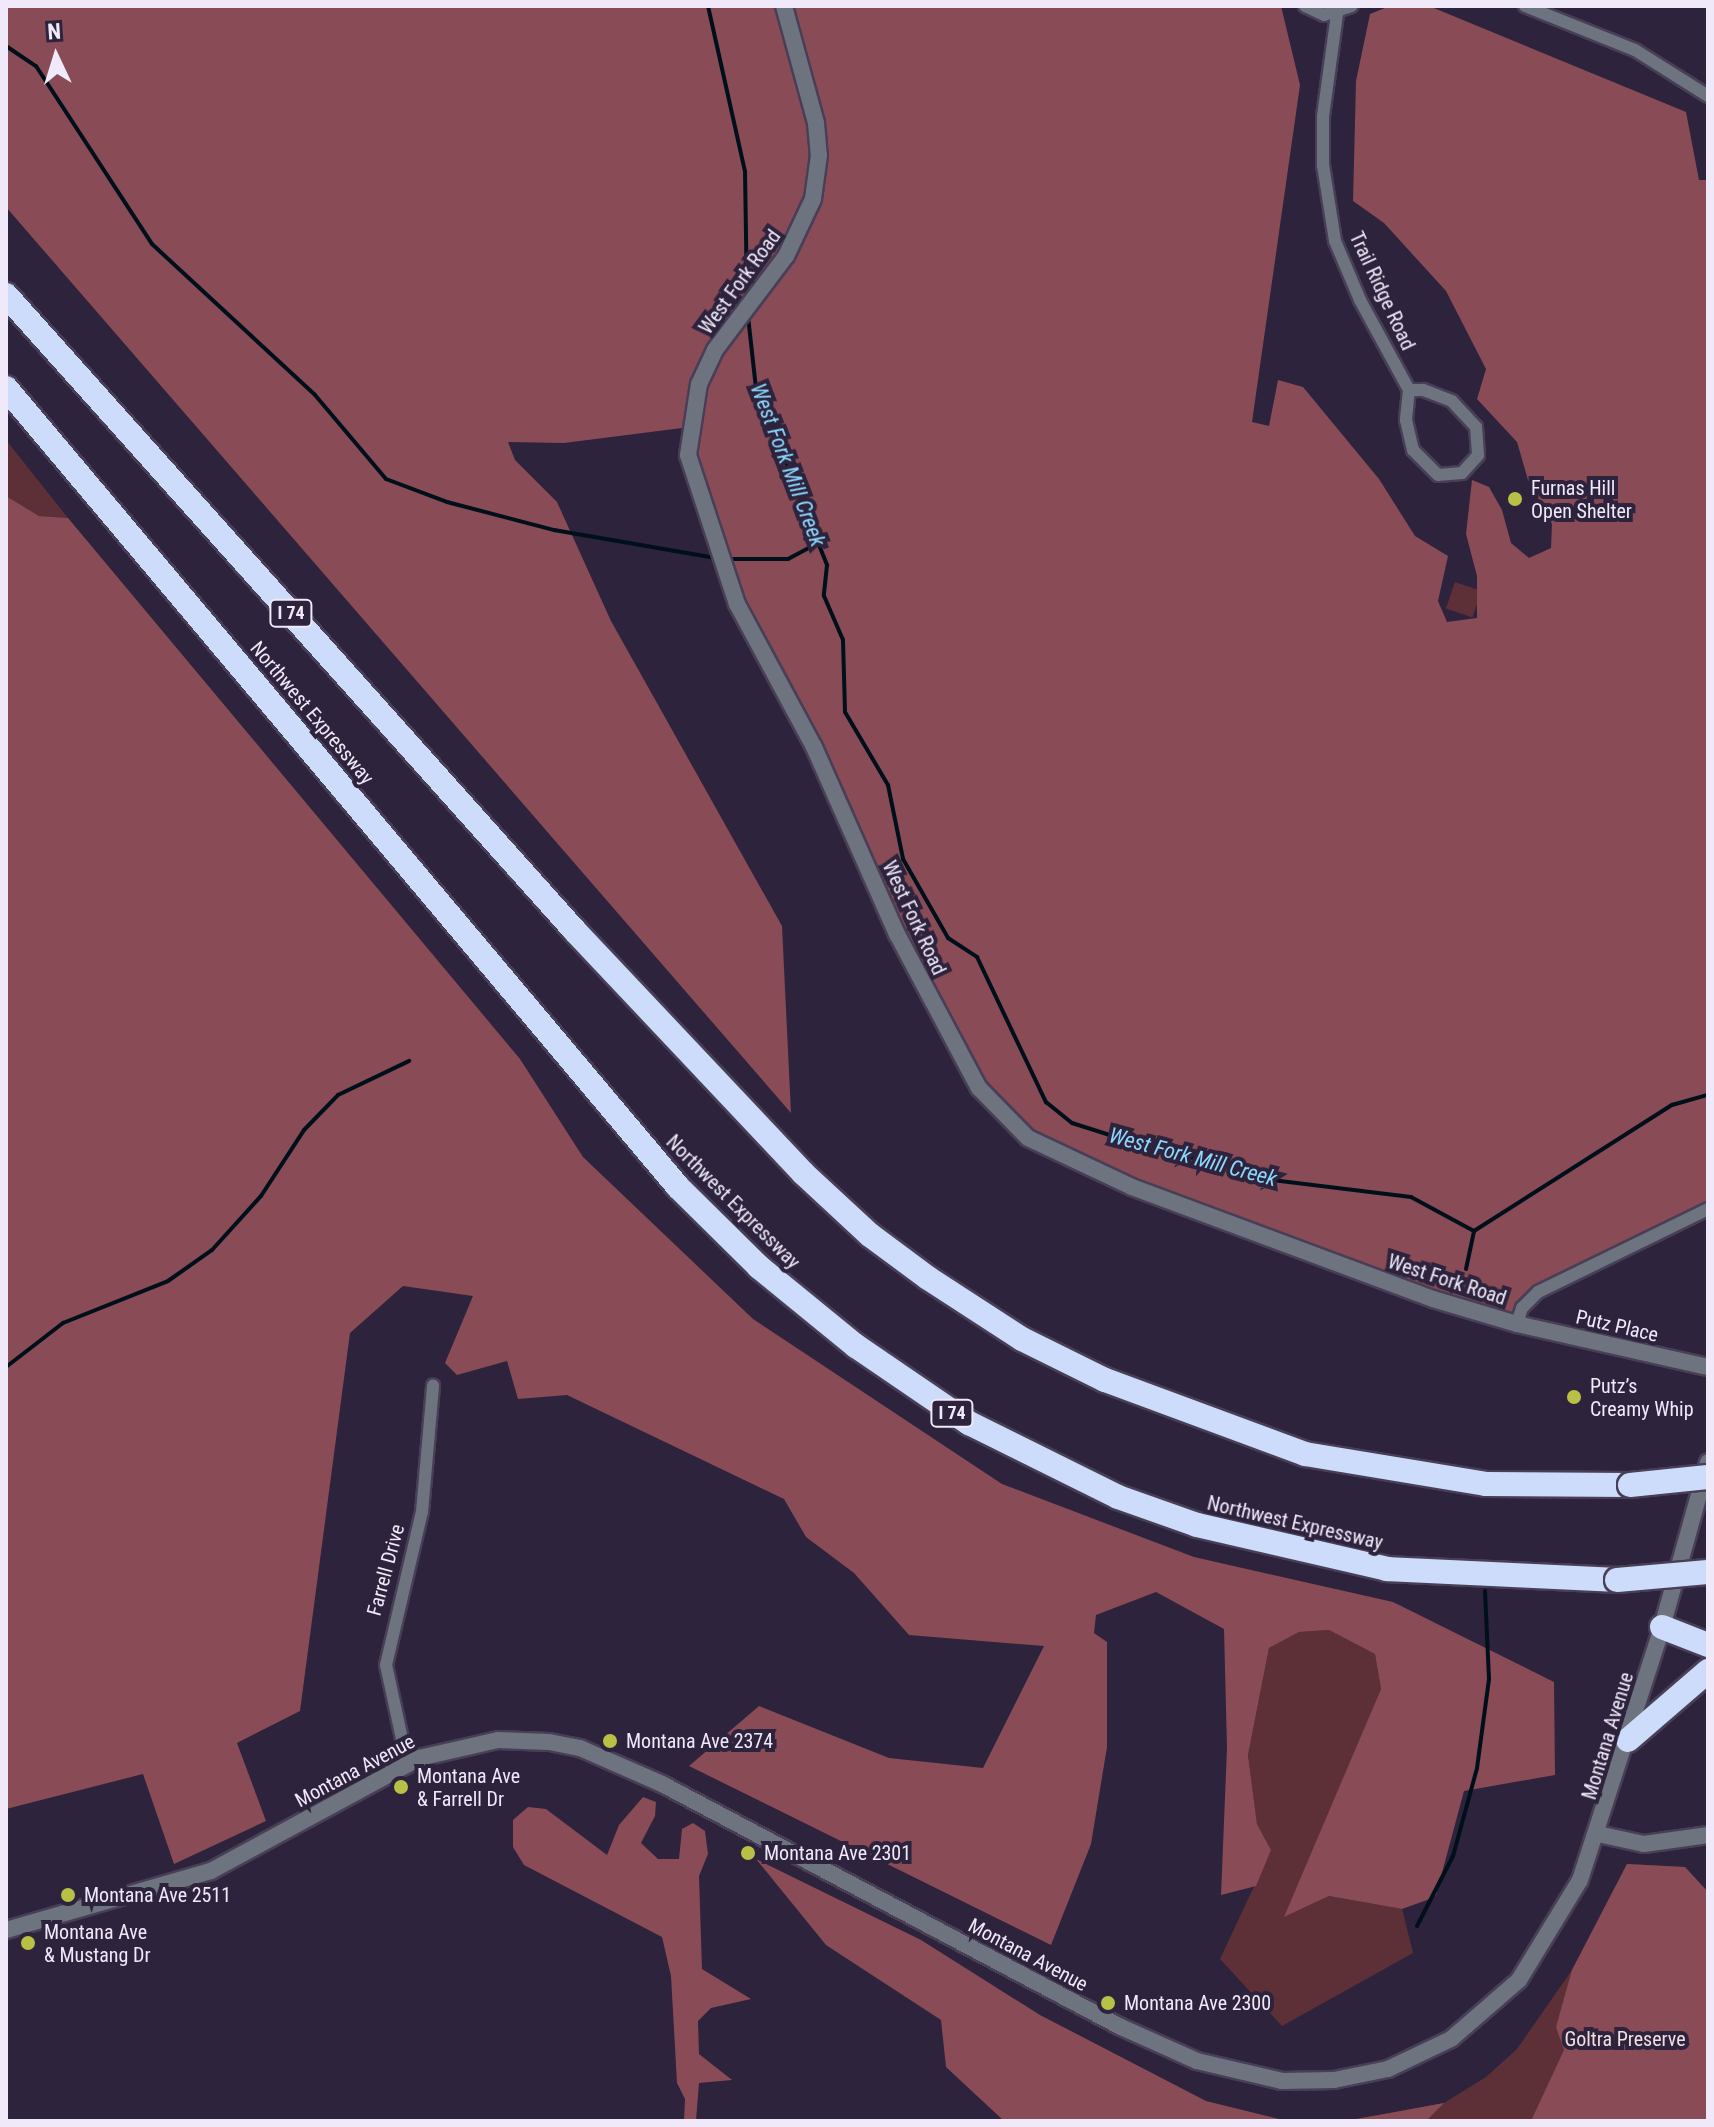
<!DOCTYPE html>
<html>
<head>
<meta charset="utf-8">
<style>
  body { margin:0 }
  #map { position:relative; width:1714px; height:2127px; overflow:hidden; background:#2d233c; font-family:"Roboto Condensed",sans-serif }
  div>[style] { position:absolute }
  .green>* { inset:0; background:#5d3038; transform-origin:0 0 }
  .forest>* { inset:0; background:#894b56 }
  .stream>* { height:4px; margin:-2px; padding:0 2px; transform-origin:2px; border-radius:2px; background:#00101a }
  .roads { filter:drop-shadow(2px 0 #483f57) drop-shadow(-2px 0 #483f57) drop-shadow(0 2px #483f57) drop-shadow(0 -2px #483f57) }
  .minor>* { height:12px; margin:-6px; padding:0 6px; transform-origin:6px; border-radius:6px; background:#6e7380 }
  .tertiary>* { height:16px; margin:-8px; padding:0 8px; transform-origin:8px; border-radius:8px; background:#6e7380 }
  .motorway>* { height:24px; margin:-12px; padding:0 12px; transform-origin:12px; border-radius:12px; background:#cedcfc }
  .bridges { filter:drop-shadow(2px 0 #483f57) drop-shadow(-2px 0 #483f57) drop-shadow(0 2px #483f57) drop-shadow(0 -2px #483f57) }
  .motorway-bridge>* { height:24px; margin:-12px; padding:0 12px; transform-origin:12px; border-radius:12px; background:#cedcfc }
  .dots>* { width:22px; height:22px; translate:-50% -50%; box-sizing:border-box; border:4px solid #2d233c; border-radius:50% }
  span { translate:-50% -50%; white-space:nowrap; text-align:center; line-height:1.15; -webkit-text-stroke:8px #2d233c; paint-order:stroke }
  .shield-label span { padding:2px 6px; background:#2d233c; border:2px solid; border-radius:6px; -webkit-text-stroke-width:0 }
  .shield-label { font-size:18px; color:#efe9fa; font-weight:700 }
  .street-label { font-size:20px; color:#efe9fa }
  .poi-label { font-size:20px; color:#efe9fa }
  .left { translate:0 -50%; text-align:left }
  .park-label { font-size:20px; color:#f3dee0 }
  .water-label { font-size:22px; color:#8cd7fd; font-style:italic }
  .frame { position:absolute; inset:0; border:8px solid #efe9fa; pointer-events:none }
  .north { position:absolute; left:16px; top:16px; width:80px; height:80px; -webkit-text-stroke:6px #2d233c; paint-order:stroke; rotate:356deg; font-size:22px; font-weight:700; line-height:32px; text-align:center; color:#efe9fa }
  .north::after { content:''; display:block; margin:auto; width:28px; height:36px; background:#efe9fa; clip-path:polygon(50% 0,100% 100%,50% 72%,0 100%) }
</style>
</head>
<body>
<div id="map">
  <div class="green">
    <i style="clip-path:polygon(6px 440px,68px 518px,39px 516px,6px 496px)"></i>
    <i style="left:1455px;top:582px;width:28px;height:28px;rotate:19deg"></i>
    <i style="clip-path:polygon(1329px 1630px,1375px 1654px,1381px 1689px,1286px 1916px,1329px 1896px,1402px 1909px,1413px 1953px,1282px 2026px,1220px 1959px,1271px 1850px,1257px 1824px,1248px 1755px,1269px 1648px,1299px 1632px)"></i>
    <i style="clip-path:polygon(1627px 1864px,1685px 1867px,1708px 1892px,1708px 2121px,1345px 2121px,1444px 2103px,1486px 2077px,1517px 2049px,1572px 1970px)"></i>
  </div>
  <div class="forest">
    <i style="clip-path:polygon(6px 6px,1281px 6px,1300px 85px,1252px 422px,1269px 426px,1278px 380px,1303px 387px,1379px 479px,1415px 536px,1448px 556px,1438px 601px,1447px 622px,1477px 618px,1477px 576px,1466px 534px,1472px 480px,1489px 487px,1502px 510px,1511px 543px,1529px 558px,1551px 548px,1552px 524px,1528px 480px,1517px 442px,1477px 399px,1486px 369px,1446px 291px,1384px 223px,1353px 201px,1356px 81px,1370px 14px,1390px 6px,1429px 6px,1686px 112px,1699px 180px,1708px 180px,1708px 1209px,1538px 1292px,1517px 1324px,1049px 1151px,990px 1103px,754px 633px,693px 480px,690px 427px,564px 443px,508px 442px,515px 460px,557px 502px,611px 621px,782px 926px,791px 1113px,6px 207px)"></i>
    <i style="clip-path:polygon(6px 496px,39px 516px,68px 518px,520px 1059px,583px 1157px,753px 1319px,1002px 1484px,1194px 1557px,1393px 1602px,1554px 1682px,1555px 1775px,1464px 1791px,1436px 1895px,1427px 1900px,1402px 1909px,1329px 1896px,1284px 1917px,1381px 1689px,1375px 1654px,1329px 1630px,1299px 1632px,1269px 1648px,1248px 1755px,1257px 1824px,1271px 1850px,1256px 1886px,1221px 1895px,1227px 1748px,1224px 1629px,1156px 1592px,1096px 1615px,1094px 1633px,1107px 1642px,1107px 1747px,1091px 1844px,1051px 1945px,689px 1766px,759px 1706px,889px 1758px,983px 1768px,1044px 1646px,909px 1635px,854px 1573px,806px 1537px,784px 1499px,567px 1395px,518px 1399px,507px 1361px,457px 1375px,445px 1363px,473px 1296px,403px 1286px,350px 1333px,300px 1711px,237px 1743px,266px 1821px,174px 1864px,143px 1774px,6px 1809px)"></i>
    <i style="clip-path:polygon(643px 1797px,656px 1802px,655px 1816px,641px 1843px,658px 1859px,679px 1859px,682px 1829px,693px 1823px,705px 1831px,708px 1854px,699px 1876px,702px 1969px,751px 1999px,711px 2008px,698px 2021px,699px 2054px,732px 2080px,699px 2083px,696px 2121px,684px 2121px,685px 2099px,677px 2083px,671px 1976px,662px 1937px,524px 1865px,513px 1847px,513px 1820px,528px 1807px,546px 1809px,607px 1855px,619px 1825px)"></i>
    <i style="clip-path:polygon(756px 1859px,921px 1940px,1040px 2015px,1206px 2101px,1287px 2121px,1004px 2121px,946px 2067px,941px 2020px,826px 1945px)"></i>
    <i style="clip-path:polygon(1627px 1864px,1685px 1867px,1708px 1892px,1708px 2121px,1531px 2121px,1564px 2050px,1556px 2027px,1572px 1970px)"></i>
    <i style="clip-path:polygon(1444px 2103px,1426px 2121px,1345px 2121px,1390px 2113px)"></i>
  </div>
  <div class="stream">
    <i style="left:708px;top:6px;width:169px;rotate:77.4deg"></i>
    <i style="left:745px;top:171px;width:128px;rotate:89.1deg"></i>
    <i style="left:6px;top:46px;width:36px;rotate:34deg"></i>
    <i style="left:36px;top:66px;width:212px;rotate:56.9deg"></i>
    <i style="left:152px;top:244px;width:222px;rotate:42.8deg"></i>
    <i style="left:315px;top:395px;width:110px;rotate:49.8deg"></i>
    <i style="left:386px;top:479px;width:65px;rotate:20.7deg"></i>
    <i style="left:447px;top:502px;width:111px;rotate:14.7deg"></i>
    <i style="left:554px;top:530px;width:164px;rotate:9.8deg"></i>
    <i style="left:748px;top:316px;width:73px;rotate:83.7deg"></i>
    <i style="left:756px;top:389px;width:190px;rotate:68deg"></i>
    <i style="left:827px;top:565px;width:31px;rotate:96deg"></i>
    <i style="left:824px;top:596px;width:48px;rotate:66.6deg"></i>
    <i style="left:843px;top:640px;width:72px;rotate:88.4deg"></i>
    <i style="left:845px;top:712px;width:85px;rotate:59.5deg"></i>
    <i style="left:888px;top:785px;width:76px;rotate:78.5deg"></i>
    <i style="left:903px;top:859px;width:91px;rotate:60.3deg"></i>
    <i style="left:948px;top:938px;width:35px;rotate:33deg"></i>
    <i style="left:977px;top:957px;width:161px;rotate:64.6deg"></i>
    <i style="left:1046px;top:1102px;width:33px;rotate:39deg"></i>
    <i style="left:1072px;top:1123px;width:106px;rotate:17.6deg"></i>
    <i style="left:1173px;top:1155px;width:59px;rotate:7.9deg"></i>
    <i style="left:1231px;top:1163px;width:37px;rotate:26deg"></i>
    <i style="left:1264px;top:1179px;width:148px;rotate:7deg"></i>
    <i style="left:1411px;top:1197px;width:72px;rotate:28.4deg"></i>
    <i style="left:1474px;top:1231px;width:235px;rotate:-32.5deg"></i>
    <i style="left:1672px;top:1105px;width:37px;rotate:-16deg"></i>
    <i style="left:729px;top:559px;width:59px"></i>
    <i style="left:788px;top:559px;width:34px;rotate:-28deg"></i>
    <i style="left:1466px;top:1269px;width:39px;rotate:-78deg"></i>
    <i style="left:6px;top:1367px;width:72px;rotate:-37.7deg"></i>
    <i style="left:63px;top:1323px;width:113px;rotate:-21.8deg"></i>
    <i style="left:168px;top:1281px;width:54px;rotate:-35.2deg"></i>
    <i style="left:212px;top:1250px;width:73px;rotate:-47.8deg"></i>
    <i style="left:261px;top:1196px;width:79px;rotate:-56.9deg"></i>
    <i style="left:304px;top:1130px;width:49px;rotate:-45.8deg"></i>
    <i style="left:338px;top:1095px;width:79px;rotate:-25.6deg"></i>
    <i style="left:1417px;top:1926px;width:79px;rotate:-62.8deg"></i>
    <i style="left:1453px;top:1856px;width:91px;rotate:-74.7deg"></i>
    <i style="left:1477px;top:1768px;width:90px;rotate:-82.3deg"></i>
    <i style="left:1489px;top:1679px;width:88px;rotate:-92.6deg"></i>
  </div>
  <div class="roads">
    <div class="minor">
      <i style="left:1305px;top:6px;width:21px;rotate:25deg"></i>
      <i style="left:1324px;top:15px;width:29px;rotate:-18deg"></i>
      <i style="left:1525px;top:6px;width:118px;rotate:21.8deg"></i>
      <i style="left:1635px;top:50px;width:86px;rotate:32.2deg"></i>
      <i style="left:1337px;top:14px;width:103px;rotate:97.8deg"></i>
      <i style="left:1323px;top:116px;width:49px;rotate:90deg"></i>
      <i style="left:1323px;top:165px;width:77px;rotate:81deg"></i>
      <i style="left:1335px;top:241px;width:64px;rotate:67deg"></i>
      <i style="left:1360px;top:300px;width:102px;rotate:61.4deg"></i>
      <i style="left:1409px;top:390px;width:30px;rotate:96deg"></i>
      <i style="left:1406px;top:420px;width:31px;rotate:77deg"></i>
      <i style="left:1413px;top:450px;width:35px;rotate:45deg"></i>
      <i style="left:1438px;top:475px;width:24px;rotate:-5deg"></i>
      <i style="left:1462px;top:473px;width:24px;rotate:-48deg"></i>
      <i style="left:1478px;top:455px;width:28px;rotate:-94deg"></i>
      <i style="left:1476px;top:427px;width:35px;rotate:-133deg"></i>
      <i style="left:1452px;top:401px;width:31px;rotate:-159deg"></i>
      <i style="left:1423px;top:390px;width:14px;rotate:180deg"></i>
      <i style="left:1517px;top:1324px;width:17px;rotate:-73deg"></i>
      <i style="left:1522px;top:1308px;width:23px;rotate:-45deg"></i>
      <i style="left:1538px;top:1292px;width:189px;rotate:-26deg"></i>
      <i style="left:407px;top:1762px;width:99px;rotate:-102.2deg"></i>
      <i style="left:386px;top:1665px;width:157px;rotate:-76.8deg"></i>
      <i style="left:422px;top:1512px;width:127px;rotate:-85deg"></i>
    </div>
    <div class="tertiary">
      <i style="left:784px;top:6px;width:121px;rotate:74.7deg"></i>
      <i style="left:816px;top:123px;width:32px;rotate:85deg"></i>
      <i style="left:819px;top:155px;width:44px;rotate:97.8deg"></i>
      <i style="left:813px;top:199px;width:63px;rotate:115.3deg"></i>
      <i style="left:786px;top:256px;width:118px;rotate:127.1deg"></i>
      <i style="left:715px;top:350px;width:38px;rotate:115deg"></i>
      <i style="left:699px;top:384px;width:72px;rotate:98.8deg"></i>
      <i style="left:688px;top:455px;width:157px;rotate:71.8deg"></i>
      <i style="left:737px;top:604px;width:162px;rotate:61.7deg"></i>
      <i style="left:814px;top:747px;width:205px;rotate:66.1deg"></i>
      <i style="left:897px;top:934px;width:174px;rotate:62deg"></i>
      <i style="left:979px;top:1088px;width:70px;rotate:45.6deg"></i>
      <i style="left:1028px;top:1138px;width:115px;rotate:25.2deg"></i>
      <i style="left:1132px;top:1187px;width:321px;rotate:20.4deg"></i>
      <i style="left:1433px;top:1299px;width:88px;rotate:16.6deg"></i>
      <i style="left:1517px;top:1324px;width:196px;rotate:12.7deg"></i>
      <i style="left:1598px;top:1834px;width:47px;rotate:12.3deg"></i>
      <i style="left:1644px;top:1844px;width:65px;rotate:-8deg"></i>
      <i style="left:6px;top:1930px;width:213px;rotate:-16.1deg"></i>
      <i style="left:211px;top:1871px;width:237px;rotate:-28.5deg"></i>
      <i style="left:419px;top:1758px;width:81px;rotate:-12.8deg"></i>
      <i style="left:498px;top:1740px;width:51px;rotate:2.2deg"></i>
      <i style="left:549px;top:1742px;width:32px;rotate:11deg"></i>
      <i style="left:580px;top:1748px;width:90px;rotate:23.7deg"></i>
      <i style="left:662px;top:1784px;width:519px;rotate:27.9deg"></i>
      <i style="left:1121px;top:2027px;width:83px;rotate:24.1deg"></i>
      <i style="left:1197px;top:2061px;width:87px;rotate:13.2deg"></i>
      <i style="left:1282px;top:2081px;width:52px;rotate:-1.1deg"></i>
      <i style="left:1334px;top:2080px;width:55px;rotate:-11.5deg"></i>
      <i style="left:1388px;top:2069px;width:70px;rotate:-25.5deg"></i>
      <i style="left:1451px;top:2039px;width:90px;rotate:-40.9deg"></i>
      <i style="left:1519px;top:1980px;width:117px;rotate:-58.6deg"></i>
      <i style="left:1580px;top:1880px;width:266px;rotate:-72deg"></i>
      <i style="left:1662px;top:1627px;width:171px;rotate:-74.4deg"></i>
    </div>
    <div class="motorway">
      <i style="left:6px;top:295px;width:853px;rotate:48.18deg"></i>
      <i style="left:575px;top:931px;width:332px;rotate:46.7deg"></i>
      <i style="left:803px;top:1173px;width:91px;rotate:42.8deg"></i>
      <i style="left:870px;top:1235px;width:72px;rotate:36.6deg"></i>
      <i style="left:928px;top:1278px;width:112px;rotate:33deg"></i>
      <i style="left:1022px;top:1339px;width:93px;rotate:26.3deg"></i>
      <i style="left:1105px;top:1380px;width:213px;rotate:20.3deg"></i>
      <i style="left:1305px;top:1454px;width:183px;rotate:9.4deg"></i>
      <i style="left:1486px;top:1484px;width:144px;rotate:0.4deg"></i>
      <i style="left:6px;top:388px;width:1044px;rotate:49.93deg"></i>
      <i style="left:678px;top:1187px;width:114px;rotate:44.6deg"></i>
      <i style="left:759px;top:1267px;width:125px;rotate:39.2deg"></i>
      <i style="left:856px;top:1346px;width:137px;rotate:34.3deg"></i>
      <i style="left:969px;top:1423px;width:166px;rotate:26.4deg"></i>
      <i style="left:1118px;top:1497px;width:84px;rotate:19.5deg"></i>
      <i style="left:1197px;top:1525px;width:195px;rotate:13deg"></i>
      <i style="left:1387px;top:1569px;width:230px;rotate:2.7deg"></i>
      <i style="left:1662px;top:1627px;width:49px;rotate:21.4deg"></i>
      <i style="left:1628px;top:1740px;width:106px;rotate:-40.8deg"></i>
    </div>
  </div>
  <div class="bridges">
    <div class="motorway-bridge">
      <i style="left:1630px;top:1485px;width:78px;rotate:-5.9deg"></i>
      <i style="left:1617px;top:1580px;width:91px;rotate:-5deg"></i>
    </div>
  </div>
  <div class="dots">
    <i style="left:1515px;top:499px;background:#b9c046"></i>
    <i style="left:1574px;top:1397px;background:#b9c046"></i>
    <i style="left:610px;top:1741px;background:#b9c046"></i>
    <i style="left:401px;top:1787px;background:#b9c046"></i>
    <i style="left:748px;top:1853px;background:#b9c046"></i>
    <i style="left:68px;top:1895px;background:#b9c046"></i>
    <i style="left:28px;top:1943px;background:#b9c046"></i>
    <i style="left:1108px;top:2003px;background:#b9c046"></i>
  </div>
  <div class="shield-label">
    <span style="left:291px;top:613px">I 74</span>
    <span style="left:952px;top:1413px">I 74</span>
  </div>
  <div class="street-label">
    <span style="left:740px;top:282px;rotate:-54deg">West Fork Road</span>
    <span style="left:1382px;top:291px;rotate:65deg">Trail Ridge Road</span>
    <span style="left:312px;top:713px;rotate:50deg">Northwest Expressway</span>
    <span style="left:914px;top:918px;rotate:65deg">West Fork Road</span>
    <span style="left:733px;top:1202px;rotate:45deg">Northwest Expressway</span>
    <span style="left:1447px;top:1280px;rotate:18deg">West Fork Road</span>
    <span style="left:1617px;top:1326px;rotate:13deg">Putz Place</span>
    <span style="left:1295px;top:1523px;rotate:13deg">Northwest Expressway</span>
    <span style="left:386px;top:1570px;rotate:-75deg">Farrell Drive</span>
    <span style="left:1608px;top:1736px;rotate:-73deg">Montana Avenue</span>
    <span style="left:355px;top:1771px;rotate:-28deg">Montana Avenue</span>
    <span style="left:1028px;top:1955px;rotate:28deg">Montana Avenue</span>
  </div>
  <div class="poi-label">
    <span class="left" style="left:1531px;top:500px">Furnas Hill<br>Open Shelter</span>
    <span class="left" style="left:1590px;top:1398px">Putz’s<br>Creamy Whip</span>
    <span class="left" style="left:626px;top:1741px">Montana Ave 2374</span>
    <span class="left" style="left:417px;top:1788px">Montana Ave<br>&amp; Farrell Dr</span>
    <span class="left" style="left:764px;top:1853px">Montana Ave 2301</span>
    <span class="left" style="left:84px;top:1895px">Montana Ave 2511</span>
    <span class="left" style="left:44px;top:1944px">Montana Ave<br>&amp; Mustang Dr</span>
    <span class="left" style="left:1124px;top:2003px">Montana Ave 2300</span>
  </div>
  <div class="park-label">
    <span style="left:1625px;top:2039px">Goltra Preserve</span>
  </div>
  <div class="water-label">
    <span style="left:788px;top:465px;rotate:69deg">West Fork Mill Creek</span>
    <span style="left:1193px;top:1157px;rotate:15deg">West Fork Mill Creek</span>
  </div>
  <div class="frame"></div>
  <div class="north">N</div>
</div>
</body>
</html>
